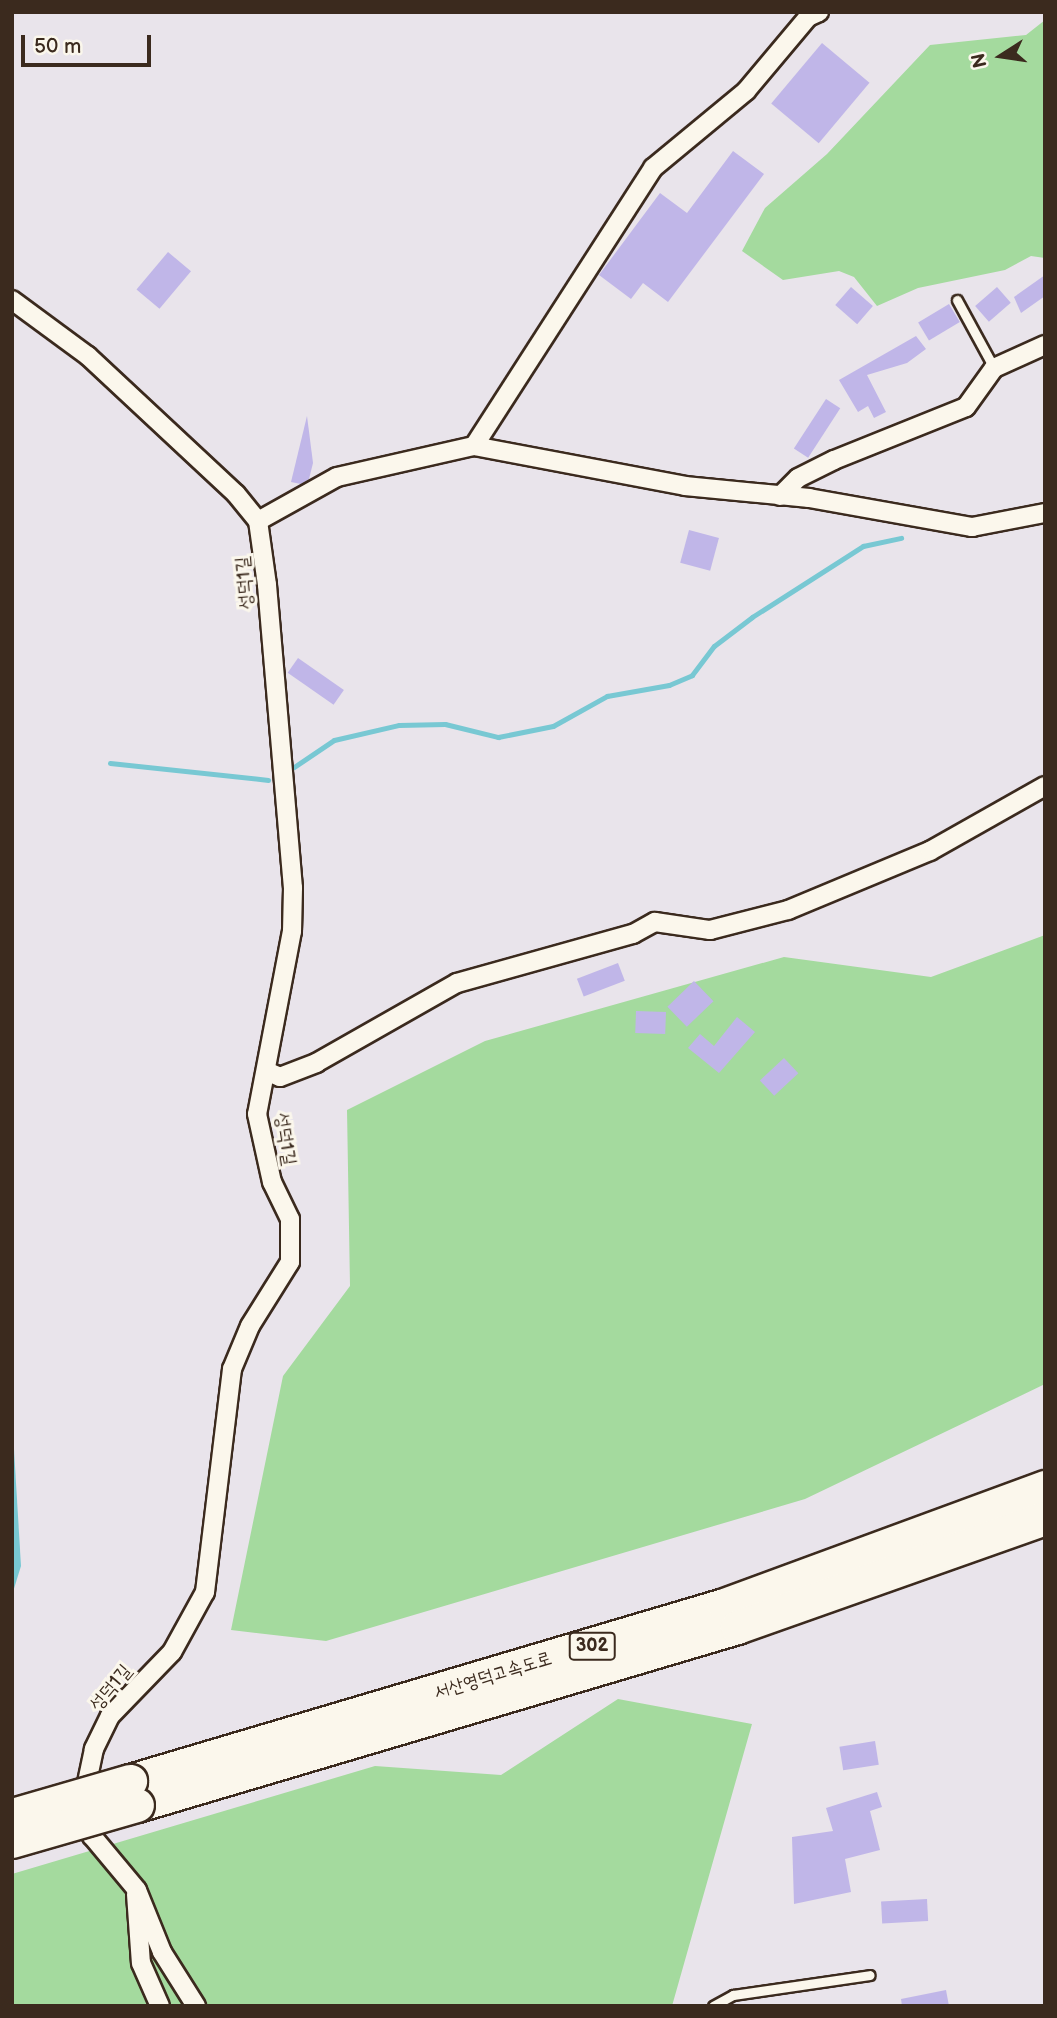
<!DOCTYPE html>
<html>
<head>
<meta charset="utf-8">
<style>
  body { margin:0 }
  #map { position:relative; width:1057px; height:2018px; overflow:hidden; background:#e9e4eb; font-family:"Balsamiq Sans","Poor Story",sans-serif }
  div>[style] { position:absolute }
  .green>* { inset:0; background:#a4da9e }
  .water>* { inset:0; background:#78c8d3 }
  .stream>* { height:5px; margin:-2.5px; padding:0 2.5px; transform-origin:2.5px; border-radius:2.5px; background:#78c8d3 }
  .building>* { inset:0; background:#c0b6e8; transform-origin:0 0 }
  .roads { filter:drop-shadow(2px 0 #3b2a1e) drop-shadow(-2px 0 #3b2a1e) drop-shadow(0 2px #3b2a1e) drop-shadow(0 -2px #3b2a1e) }
  .service>* { height:9px; margin:-4.5px; padding:0 4.5px; transform-origin:4.5px; border-radius:4.5px; background:#fbf7ec }
  .minor>* { height:18px; margin:-9px; padding:0 9px; transform-origin:9px; border-radius:9px; background:#fbf7ec }
  .motorway>* { height:33px; margin:-16.5px; padding:0 16.5px; transform-origin:16.5px; border-radius:16.5px; background:#fbf7ec }
  .bridges { filter:drop-shadow(2px 0 #3b2a1e) drop-shadow(-2px 0 #3b2a1e) drop-shadow(0 2px #3b2a1e) drop-shadow(0 -2px #3b2a1e) }
  .motorway-bridge>* { height:33px; margin:-16.5px; padding:0 16.5px; transform-origin:16.5px; border-radius:16.5px; background:#fbf7ec }
  span { translate:-50% -50%; white-space:nowrap; text-align:center; line-height:1.15; -webkit-text-stroke:6px #fbf7ec; paint-order:stroke }
  .shield-label span { padding:2px 5px; background:#fbf7ec; border:2px solid; border-radius:5px; -webkit-text-stroke-width:0 }
  .shield-label { font-size:18px; color:#3b2a1e; font-weight:700 }
  .street-label { font-size:19px; color:#3b2a1e }
  .frame { position:absolute; inset:0; border:14px solid #3b2a1e; pointer-events:none }
  .north { position:absolute; left:966px; top:21px; width:70px; height:70px; -webkit-text-stroke:5px #fbf7ec; paint-order:stroke; rotate:258deg; font-size:19px; font-weight:700; line-height:28px; text-align:center; color:#3b2a1e }
  .north::after { content:''; display:block; margin:auto; width:24px; height:32px; background:#3b2a1e; clip-path:polygon(50% 0,100% 100%,50% 72%,0 100%) }
  .scale { position:absolute; left:21px; top:35px; width:130px; height:32px; box-sizing:border-box; border:4px solid #3b2a1e; border-top:0; padding-left:9px; font-size:21px; line-height:24px; white-space:nowrap; color:#3b2a1e; -webkit-text-stroke:5px #fbf7ec; paint-order:stroke }
</style>
</head>
<body>
<div id="map">
  <div class="green">
    <i style="clip-path:polygon(1045px 20px,1045px 258px,1031px 256px,1005px 270px,918px 288px,877px 306px,854px 277px,839px 271px,783px 280px,742px 251px,765px 208px,827px 154px,930px 45px,1026px 35px)"></i>
    <i style="clip-path:polygon(1045px 935px,1045px 1384px,805px 1499px,326px 1641px,231px 1630px,283px 1376px,350px 1286px,347px 1110px,485px 1041px,784px 957px,931px 977px)"></i>
    <i style="clip-path:polygon(618px 1699px,752px 1724px,672px 2006px,12px 2006px,12px 1874px,375px 1766px,501px 1775px)"></i>
  </div>
  <div class="water">
    <i style="clip-path:polygon(12px 1416px,21px 1566px,12px 1595px)"></i>
  </div>
  <div class="stream">
    <i style="left:110px;top:763px;width:159px;rotate:6.1deg"></i>
    <i style="left:294px;top:767px;width:48px;rotate:-34deg"></i>
    <i style="left:334px;top:740px;width:67px;rotate:-13deg"></i>
    <i style="left:399px;top:725px;width:46px;rotate:-1.2deg"></i>
    <i style="left:445px;top:724px;width:55px;rotate:13.8deg"></i>
    <i style="left:498px;top:737px;width:56px;rotate:-11.3deg"></i>
    <i style="left:553px;top:726px;width:62px;rotate:-29.1deg"></i>
    <i style="left:607px;top:696px;width:63px;rotate:-10.1deg"></i>
    <i style="left:669px;top:685px;width:25px;rotate:-23deg"></i>
    <i style="left:692px;top:675px;width:36px;rotate:-53deg"></i>
    <i style="left:714px;top:646px;width:48px;rotate:-37.3deg"></i>
    <i style="left:752px;top:617px;width:132px;rotate:-32.6deg"></i>
    <i style="left:863px;top:546px;width:39px;rotate:-12deg"></i>
  </div>
  <div class="building">
    <i style="left:822px;top:43px;width:62px;height:79px;rotate:40deg"></i>
    <i style="clip-path:polygon(733px 151px,764px 174px,668px 302px,643px 283px,631px 299px,599px 275px,660px 193px,687px 213px)"></i>
    <i style="left:168px;top:252px;width:30px;height:49px;rotate:40deg"></i>
    <i style="clip-path:polygon(1045px 275px,1045px 296px,1021px 313px,1014px 297px)"></i>
    <i style="left:851px;top:287px;width:29px;height:24px;rotate:41deg"></i>
    <i style="left:997px;top:287px;width:21px;height:29px;rotate:49deg"></i>
    <i style="left:949px;top:304px;width:21px;height:36px;rotate:59deg"></i>
    <i style="clip-path:polygon(916px 336px,926px 349px,907px 363px,867px 375px,886px 412px,874px 418px,868px 406px,858px 412px,839px 380px)"></i>
    <i style="left:826px;top:399px;width:17px;height:59px;rotate:33deg"></i>
    <i style="clip-path:polygon(307px 416px,313px 463px,309px 479px,301px 484px,291px 482px)"></i>
    <i style="left:689px;top:530px;width:31px;height:34px;rotate:15deg"></i>
    <i style="left:298px;top:658px;width:56px;height:18px;rotate:35deg"></i>
    <i style="left:618px;top:963px;width:19px;height:44px;rotate:69deg"></i>
    <i style="left:694px;top:981px;width:28px;height:37px;rotate:46deg"></i>
    <i style="left:636px;top:1011px;width:30px;height:22px;rotate:2deg"></i>
    <i style="clip-path:polygon(737px 1017px,755px 1032px,719px 1073px,688px 1048px,700px 1034px,714px 1046px)"></i>
    <i style="left:784px;top:1058px;width:21px;height:33px;rotate:47deg"></i>
    <i style="left:875px;top:1741px;width:24px;height:36px;rotate:81deg"></i>
    <i style="clip-path:polygon(877px 1792px,882px 1807px,870px 1811px,880px 1850px,845px 1859px,851px 1892px,794px 1904px,792px 1837px,833px 1831px,826px 1808px)"></i>
    <i style="left:927px;top:1899px;width:22px;height:46px;rotate:87deg"></i>
    <i style="clip-path:polygon(946px 1990px,949px 2006px,902px 2006px,901px 1999px)"></i>
  </div>
  <div class="roads">
    <div class="service">
      <i style="left:957px;top:300px;width:77px;rotate:61.4deg"></i>
      <i style="left:713px;top:2006px;width:23px;rotate:-29deg"></i>
      <i style="left:733px;top:1995px;width:138px;rotate:-8.3deg"></i>
    </div>
    <div class="minor">
      <i style="left:12px;top:300px;width:94px;rotate:36.4deg"></i>
      <i style="left:88px;top:356px;width:202px;rotate:43deg"></i>
      <i style="left:236px;top:494px;width:35px;rotate:51deg"></i>
      <i style="left:258px;top:521px;width:65px;rotate:82deg"></i>
      <i style="left:267px;top:585px;width:304px;rotate:85.1deg"></i>
      <i style="left:293px;top:888px;width:43px;rotate:91.3deg"></i>
      <i style="left:292px;top:931px;width:186px;rotate:100.8deg"></i>
      <i style="left:257px;top:1114px;width:70px;rotate:77.6deg"></i>
      <i style="left:272px;top:1182px;width:41px;rotate:64.1deg"></i>
      <i style="left:290px;top:1219px;width:43px;rotate:90deg"></i>
      <i style="left:290px;top:1262px;width:75px;rotate:122deg"></i>
      <i style="left:250px;top:1326px;width:47px;rotate:112.7deg"></i>
      <i style="left:232px;top:1369px;width:225px;rotate:96.9deg"></i>
      <i style="left:205px;top:1592px;width:68px;rotate:118.8deg"></i>
      <i style="left:172px;top:1652px;width:89px;rotate:134.1deg"></i>
      <i style="left:110px;top:1716px;width:37px;rotate:116deg"></i>
      <i style="left:94px;top:1749px;width:58px;rotate:101.9deg"></i>
      <i style="left:82px;top:1806px;width:32px;rotate:72deg"></i>
      <i style="left:92px;top:1836px;width:70px;rotate:50.2deg"></i>
      <i style="left:137px;top:1890px;width:67px;rotate:68deg"></i>
      <i style="left:162px;top:1952px;width:64px;rotate:57.8deg"></i>
      <i style="left:474px;top:446px;width:331px;rotate:-57.2deg"></i>
      <i style="left:653px;top:168px;width:121px;rotate:-39.6deg"></i>
      <i style="left:746px;top:91px;width:97px;rotate:-50deg"></i>
      <i style="left:808px;top:17px;width:12px;rotate:-24deg"></i>
      <i style="left:780px;top:496px;width:25px;rotate:-45deg"></i>
      <i style="left:798px;top:478px;width:40px;rotate:-26.6deg"></i>
      <i style="left:834px;top:460px;width:142px;rotate:-21.9deg"></i>
      <i style="left:966px;top:407px;width:48px;rotate:-54.3deg"></i>
      <i style="left:994px;top:368px;width:56px;rotate:-24.3deg"></i>
      <i style="left:258px;top:521px;width:90px;rotate:-29.1deg"></i>
      <i style="left:337px;top:477px;width:140px;rotate:-12.8deg"></i>
      <i style="left:474px;top:446px;width:215px;rotate:10.7deg"></i>
      <i style="left:685px;top:486px;width:125px;rotate:5.5deg"></i>
      <i style="left:809px;top:498px;width:166px;rotate:10.1deg"></i>
      <i style="left:972px;top:527px;width:74px;rotate:-10.9deg"></i>
      <i style="left:266px;top:1071px;width:15px;rotate:23deg"></i>
      <i style="left:280px;top:1077px;width:39px;rotate:-21deg"></i>
      <i style="left:316px;top:1063px;width:162px;rotate:-29.6deg"></i>
      <i style="left:457px;top:983px;width:183px;rotate:-15.6deg"></i>
      <i style="left:633px;top:934px;width:25px;rotate:-29deg"></i>
      <i style="left:655px;top:922px;width:56px;rotate:8.3deg"></i>
      <i style="left:710px;top:930px;width:81px;rotate:-14.4deg"></i>
      <i style="left:788px;top:910px;width:154px;rotate:-22.6deg"></i>
      <i style="left:930px;top:851px;width:132px;rotate:-29.5deg"></i>
      <i style="left:136px;top:1894px;width:69px;rotate:85.9deg"></i>
      <i style="left:141px;top:1963px;width:47px;rotate:66.2deg"></i>
    </div>
    <div class="motorway">
      <i style="left:130px;top:1781px;width:620px;rotate:-16.5deg"></i>
      <i style="left:724px;top:1605px;width:342px;rotate:-20.2deg"></i>
      <i style="left:137px;top:1805px;width:626px;rotate:-16.52deg"></i>
      <i style="left:737px;top:1627px;width:327px;rotate:-19.5deg"></i>
    </div>
  </div>
  <div class="bridges">
    <div class="motorway-bridge">
      <i style="left:12px;top:1815px;width:123px;rotate:-16.1deg"></i>
      <i style="left:12px;top:1841px;width:130px;rotate:-16.1deg"></i>
    </div>
  </div>
  <div class="shield-label">
    <span style="left:592px;top:1646px">302</span>
  </div>
  <div class="street-label">
    <span style="left:245px;top:583px;rotate:-95deg">성덕1길</span>
    <span style="left:285px;top:1139px;rotate:81deg">성덕1길</span>
    <span style="left:493px;top:1676px;rotate:-17deg">서산영덕고속도로</span>
    <span style="left:111px;top:1688px;rotate:-50deg">성덕1길</span>
  </div>
  <div class="frame"></div>
  <div class="north">N</div>
  <div class="scale">50 m</div>
</div>
</body>
</html>
